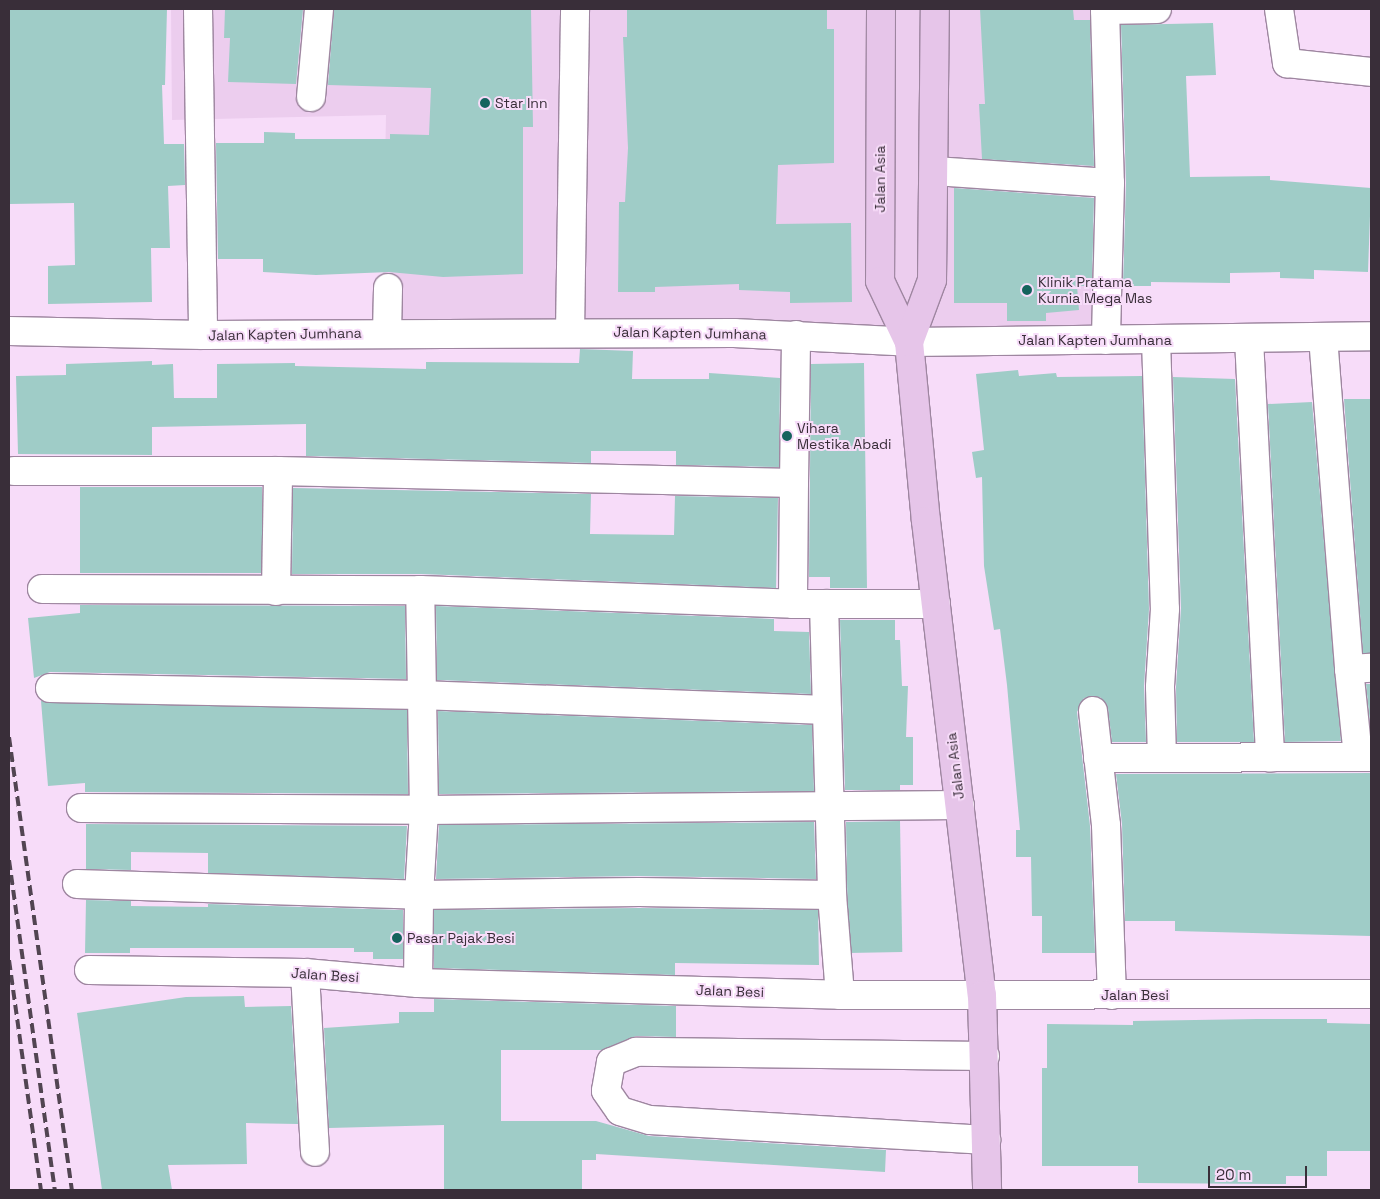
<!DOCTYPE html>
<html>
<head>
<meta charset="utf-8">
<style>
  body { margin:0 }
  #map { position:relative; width:1380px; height:1199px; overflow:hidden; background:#f7dcf9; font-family:"Space Grotesk",sans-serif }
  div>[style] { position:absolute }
  .built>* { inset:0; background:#eccdee }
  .building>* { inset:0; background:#9fccc7; transform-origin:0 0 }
  .roads { filter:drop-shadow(1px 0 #9e86a0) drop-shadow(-1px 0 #9e86a0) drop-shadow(0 1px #9e86a0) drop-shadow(0 -1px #9e86a0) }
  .minor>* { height:28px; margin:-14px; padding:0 14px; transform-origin:14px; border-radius:14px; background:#fff }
  .major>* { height:28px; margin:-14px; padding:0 14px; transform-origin:14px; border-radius:14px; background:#e6c5e9 }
  .rail>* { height:4px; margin-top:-2px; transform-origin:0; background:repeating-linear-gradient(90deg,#524552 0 10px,transparent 0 15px) }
  .dots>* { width:14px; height:14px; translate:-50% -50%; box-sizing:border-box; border:2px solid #f7dcf9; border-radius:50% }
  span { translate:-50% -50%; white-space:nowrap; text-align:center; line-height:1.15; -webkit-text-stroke:4px #f7dcf9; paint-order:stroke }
  .poi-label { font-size:14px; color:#392e39 }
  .left { translate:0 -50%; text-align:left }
  .street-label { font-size:14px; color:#392e39 }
  .frame { position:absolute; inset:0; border:10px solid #392e39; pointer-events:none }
  .scale { position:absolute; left:1208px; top:1166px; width:99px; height:22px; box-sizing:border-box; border:2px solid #392e39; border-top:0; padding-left:6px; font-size:15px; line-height:18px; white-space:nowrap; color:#392e39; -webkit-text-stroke:4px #f7dcf9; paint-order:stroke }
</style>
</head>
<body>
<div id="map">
  <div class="built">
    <i style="clip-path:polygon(171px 9px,1091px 9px,1091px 346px,382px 332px,386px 115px,172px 120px)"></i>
  </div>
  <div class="building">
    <i style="clip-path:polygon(9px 9px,167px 9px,165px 85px,162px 85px,164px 144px,184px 144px,185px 185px,168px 186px,170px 248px,151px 248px,152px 302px,48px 304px,48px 266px,75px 265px,74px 203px,9px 204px)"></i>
    <i style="clip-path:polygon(225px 9px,303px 9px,296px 84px,228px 82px,230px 38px,224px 38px)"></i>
    <i style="clip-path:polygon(334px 9px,531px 9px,533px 127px,523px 127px,523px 274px,443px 277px,389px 272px,316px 275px,263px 272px,263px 259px,218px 259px,216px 143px,264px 143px,264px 132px,295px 133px,295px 139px,390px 139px,390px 134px,429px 135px,431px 88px,328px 85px)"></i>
    <i style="clip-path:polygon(627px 9px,827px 9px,827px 29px,834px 29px,834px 163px,778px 165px,776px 224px,851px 223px,852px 302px,790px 303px,790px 292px,739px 290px,739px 284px,655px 287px,655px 292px,618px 292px,619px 202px,625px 202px,628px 148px,623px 37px,627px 37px)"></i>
    <i style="clip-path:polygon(980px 9px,1073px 9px,1074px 20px,1090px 20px,1094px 166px,982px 159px,979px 104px,985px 104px)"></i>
    <i style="clip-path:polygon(1213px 23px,1216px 75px,1186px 76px,1190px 177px,1270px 176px,1270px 180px,1371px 188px,1368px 272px,1314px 270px,1314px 279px,1280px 278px,1280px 272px,1230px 273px,1230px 283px,1151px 282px,1151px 286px,1123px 286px,1126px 183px,1121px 25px)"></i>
    <i style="clip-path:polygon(954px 188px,1094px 198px,1092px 286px,1077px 286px,1079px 310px,1046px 313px,1046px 321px,1007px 321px,1007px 303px,954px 303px)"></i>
    <i style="clip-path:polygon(580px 349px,633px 351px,632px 379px,709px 379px,709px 373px,780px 378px,779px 467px,676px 465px,676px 451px,591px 451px,591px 463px,306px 456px,306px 424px,152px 427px,152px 455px,18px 454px,16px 376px,66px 375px,66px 364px,152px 361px,152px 365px,173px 364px,174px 398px,217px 398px,217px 364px,295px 363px,295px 366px,426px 369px,426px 362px,579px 363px)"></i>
    <i style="clip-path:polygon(864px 363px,867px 588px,830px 588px,830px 577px,809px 577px,811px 364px)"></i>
    <i style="clip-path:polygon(1018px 370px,1019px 376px,1056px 373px,1057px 377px,1142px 376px,1149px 609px,1144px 686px,1146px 742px,1112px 742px,1108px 709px,1100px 697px,1084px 698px,1077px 712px,1090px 826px,1095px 953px,1042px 953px,1042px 916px,1032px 916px,1031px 857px,1016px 857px,1016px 830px,1020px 830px,1007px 685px,1000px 629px,994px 630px,984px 566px,982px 477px,976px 478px,972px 452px,984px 450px,976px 374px)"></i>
    <i style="clip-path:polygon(1173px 377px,1235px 379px,1254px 742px,1177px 742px,1176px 687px,1181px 608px)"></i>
    <i style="clip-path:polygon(1344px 399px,1371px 399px,1371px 653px,1363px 653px)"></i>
    <i style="clip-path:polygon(1312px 402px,1341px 741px,1285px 742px,1268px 404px)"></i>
    <i style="left:80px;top:487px;width:182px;height:86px"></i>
    <i style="clip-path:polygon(293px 488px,591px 494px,590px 534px,674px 535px,675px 496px,778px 498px,776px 588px,421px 574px,292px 574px)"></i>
    <i style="clip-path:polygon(80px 605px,405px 606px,406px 679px,50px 672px,34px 678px,28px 618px,80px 613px)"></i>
    <i style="clip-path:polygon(436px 606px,774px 619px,774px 631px,809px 632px,811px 694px,437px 680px)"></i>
    <i style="clip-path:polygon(840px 620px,895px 620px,895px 640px,900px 640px,902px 686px,908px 686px,906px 737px,913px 737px,913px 785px,900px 785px,900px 790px,845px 790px)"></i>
    <i style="clip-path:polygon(1366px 684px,1371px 684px,1371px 733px)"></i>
    <i style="clip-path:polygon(41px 701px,407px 710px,408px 794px,85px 792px,85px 783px,48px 786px)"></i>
    <i style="clip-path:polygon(438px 711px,812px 725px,814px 791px,439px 794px)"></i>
    <i style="clip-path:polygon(1371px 773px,1371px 936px,1175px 931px,1175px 921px,1125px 921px,1122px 824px,1116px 774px)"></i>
    <i style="left:900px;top:821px;width:131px;height:54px;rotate:89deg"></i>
    <i style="clip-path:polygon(814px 822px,816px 879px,639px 876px,436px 879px,439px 825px)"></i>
    <i style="clip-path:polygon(86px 824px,407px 826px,404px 879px,208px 873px,208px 853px,131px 852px,131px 870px,86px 869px)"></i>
    <i style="clip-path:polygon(86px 900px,131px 901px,131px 906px,208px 907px,208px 904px,403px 910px,403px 959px,373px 959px,373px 952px,354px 952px,354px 948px,130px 948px,130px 953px,85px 953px)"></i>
    <i style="clip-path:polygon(639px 908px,818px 910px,819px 965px,675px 963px,675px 975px,434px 968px,434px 910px)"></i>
    <i style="clip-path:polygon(244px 996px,245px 1007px,291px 1006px,298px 1124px,246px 1123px,247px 1164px,168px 1165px,172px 1190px,102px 1190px,77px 1013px,186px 997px)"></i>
    <i style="clip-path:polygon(434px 999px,676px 1006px,676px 1037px,636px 1036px,602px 1050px,501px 1050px,501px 1121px,596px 1121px,649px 1136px,886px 1150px,885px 1172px,596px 1154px,596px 1160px,582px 1160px,582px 1190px,444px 1190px,444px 1125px,329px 1128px,324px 1028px,399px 1023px,399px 1012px,434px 1012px)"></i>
    <i style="clip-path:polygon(1257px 1019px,1327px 1019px,1327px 1023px,1371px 1024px,1371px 1151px,1327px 1151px,1327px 1176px,1286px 1176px,1286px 1184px,1138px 1183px,1138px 1166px,1042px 1166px,1042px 1068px,1047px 1068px,1047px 1024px,1133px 1025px,1133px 1021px)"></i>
  </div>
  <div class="roads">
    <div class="minor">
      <i style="left:198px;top:9px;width:326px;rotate:89.1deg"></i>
      <i style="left:1105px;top:9px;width:174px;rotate:88.4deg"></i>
      <i style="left:1110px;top:183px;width:157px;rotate:91.5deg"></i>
      <i style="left:1279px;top:9px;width:55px;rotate:81.6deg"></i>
      <i style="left:1287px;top:63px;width:84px;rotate:6.1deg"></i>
      <i style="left:1105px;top:10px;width:52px;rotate:-1.1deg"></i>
      <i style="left:311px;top:97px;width:88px;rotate:-84.8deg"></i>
      <i style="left:934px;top:171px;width:176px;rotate:3.9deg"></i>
      <i style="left:9px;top:331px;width:194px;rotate:1.2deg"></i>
      <i style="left:203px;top:335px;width:531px;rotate:-0.22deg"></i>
      <i style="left:734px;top:333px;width:175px;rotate:2.9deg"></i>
      <i style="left:909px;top:342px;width:462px;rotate:-0.7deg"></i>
      <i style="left:570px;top:332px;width:323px;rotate:-89.1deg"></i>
      <i style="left:387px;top:333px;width:45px;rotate:-88.7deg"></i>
      <i style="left:1323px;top:337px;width:333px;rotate:85.5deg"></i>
      <i style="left:1249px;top:339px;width:419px;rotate:87.1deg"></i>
      <i style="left:1156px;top:340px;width:269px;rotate:88.1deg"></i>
      <i style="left:1165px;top:609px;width:78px;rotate:93.7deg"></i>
      <i style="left:1160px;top:687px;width:70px;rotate:88.4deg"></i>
      <i style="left:14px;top:471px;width:264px"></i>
      <i style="left:278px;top:471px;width:516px;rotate:1.33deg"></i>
      <i style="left:794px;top:483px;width:121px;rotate:90.5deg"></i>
      <i style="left:794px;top:483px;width:148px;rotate:-89.2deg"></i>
      <i style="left:42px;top:589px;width:378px;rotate:0.2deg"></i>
      <i style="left:420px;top:590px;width:373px;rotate:2.1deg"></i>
      <i style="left:793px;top:604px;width:143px"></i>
      <i style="left:276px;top:591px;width:120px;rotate:-89deg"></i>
      <i style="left:824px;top:604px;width:291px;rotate:88.4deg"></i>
      <i style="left:50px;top:688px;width:370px;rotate:1.1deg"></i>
      <i style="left:420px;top:695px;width:407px;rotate:2.1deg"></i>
      <i style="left:1093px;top:711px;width:115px;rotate:83.5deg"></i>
      <i style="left:1106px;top:825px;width:170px;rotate:88deg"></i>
      <i style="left:1358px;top:757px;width:88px;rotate:-95.8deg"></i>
      <i style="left:1349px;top:669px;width:22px;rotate:-3deg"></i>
      <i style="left:1098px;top:758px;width:273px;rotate:-0.2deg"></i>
      <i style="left:81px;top:808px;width:343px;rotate:0.3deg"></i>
      <i style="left:424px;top:810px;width:536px;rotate:-0.53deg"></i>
      <i style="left:77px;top:884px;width:342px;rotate:1.8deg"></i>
      <i style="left:419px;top:895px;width:220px;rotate:-0.8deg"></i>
      <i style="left:639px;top:892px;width:193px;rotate:0.9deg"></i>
      <i style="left:832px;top:895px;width:100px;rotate:85.4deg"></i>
      <i style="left:89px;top:970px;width:216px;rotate:0.8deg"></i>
      <i style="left:305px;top:973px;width:113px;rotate:5.1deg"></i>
      <i style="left:418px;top:983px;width:422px;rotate:1.6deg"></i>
      <i style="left:840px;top:995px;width:531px;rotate:-0.11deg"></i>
      <i style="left:305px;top:973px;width:179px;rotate:86.8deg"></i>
      <i style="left:418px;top:983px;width:88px;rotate:-89.3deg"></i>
      <i style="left:419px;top:895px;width:85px;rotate:-86.6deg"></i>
      <i style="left:424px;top:810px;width:220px;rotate:-91deg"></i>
      <i style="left:985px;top:1056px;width:349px;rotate:-179.3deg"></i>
      <i style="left:636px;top:1052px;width:27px;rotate:158deg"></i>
      <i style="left:611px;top:1062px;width:29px;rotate:100deg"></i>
      <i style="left:606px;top:1091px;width:24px;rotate:55deg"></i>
      <i style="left:620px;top:1111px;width:31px;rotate:17deg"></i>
      <i style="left:650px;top:1120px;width:337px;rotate:3.4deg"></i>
    </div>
    <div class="major">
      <i style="left:881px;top:9px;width:272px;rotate:90.2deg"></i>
      <i style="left:880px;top:281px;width:68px;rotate:64.6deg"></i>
      <i style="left:909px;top:342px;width:180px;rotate:84.6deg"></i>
      <i style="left:926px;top:521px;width:477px;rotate:83.3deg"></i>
      <i style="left:982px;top:995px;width:195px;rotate:88.5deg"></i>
      <i style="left:909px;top:342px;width:66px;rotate:-69.6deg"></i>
      <i style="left:932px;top:280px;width:271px;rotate:-89.4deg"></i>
    </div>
  </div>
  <div class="rail">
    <i style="left:9px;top:737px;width:457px;rotate:82.1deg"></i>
    <i style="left:9px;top:860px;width:333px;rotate:82.1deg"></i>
    <i style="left:9px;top:960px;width:232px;rotate:82.1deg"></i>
  </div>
  <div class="dots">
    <i style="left:485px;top:103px;background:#15635e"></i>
    <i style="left:1027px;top:290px;background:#15635e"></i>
    <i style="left:787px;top:436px;background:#15635e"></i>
    <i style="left:397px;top:938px;background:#15635e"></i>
  </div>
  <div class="poi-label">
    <span class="left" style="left:495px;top:103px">Star Inn</span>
    <span class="left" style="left:1038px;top:290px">Klinik Pratama<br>Kurnia Mega Mas</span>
    <span class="left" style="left:797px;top:436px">Vihara<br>Mestika Abadi</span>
    <span class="left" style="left:407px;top:938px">Pasar Pajak Besi</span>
  </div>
  <div class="street-label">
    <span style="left:880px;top:179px;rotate:-90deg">Jalan Asia</span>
    <span style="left:690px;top:333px;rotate:1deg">Jalan Kapten Jumhana</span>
    <span style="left:285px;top:334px;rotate:-1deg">Jalan Kapten Jumhana</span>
    <span style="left:1095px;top:340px">Jalan Kapten Jumhana</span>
    <span style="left:955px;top:766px;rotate:-97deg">Jalan Asia</span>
    <span style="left:325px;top:975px;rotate:4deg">Jalan Besi</span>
    <span style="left:730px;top:991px;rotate:2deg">Jalan Besi</span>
    <span style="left:1135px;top:995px">Jalan Besi</span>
  </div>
  <div class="frame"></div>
  <div class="scale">20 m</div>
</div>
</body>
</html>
